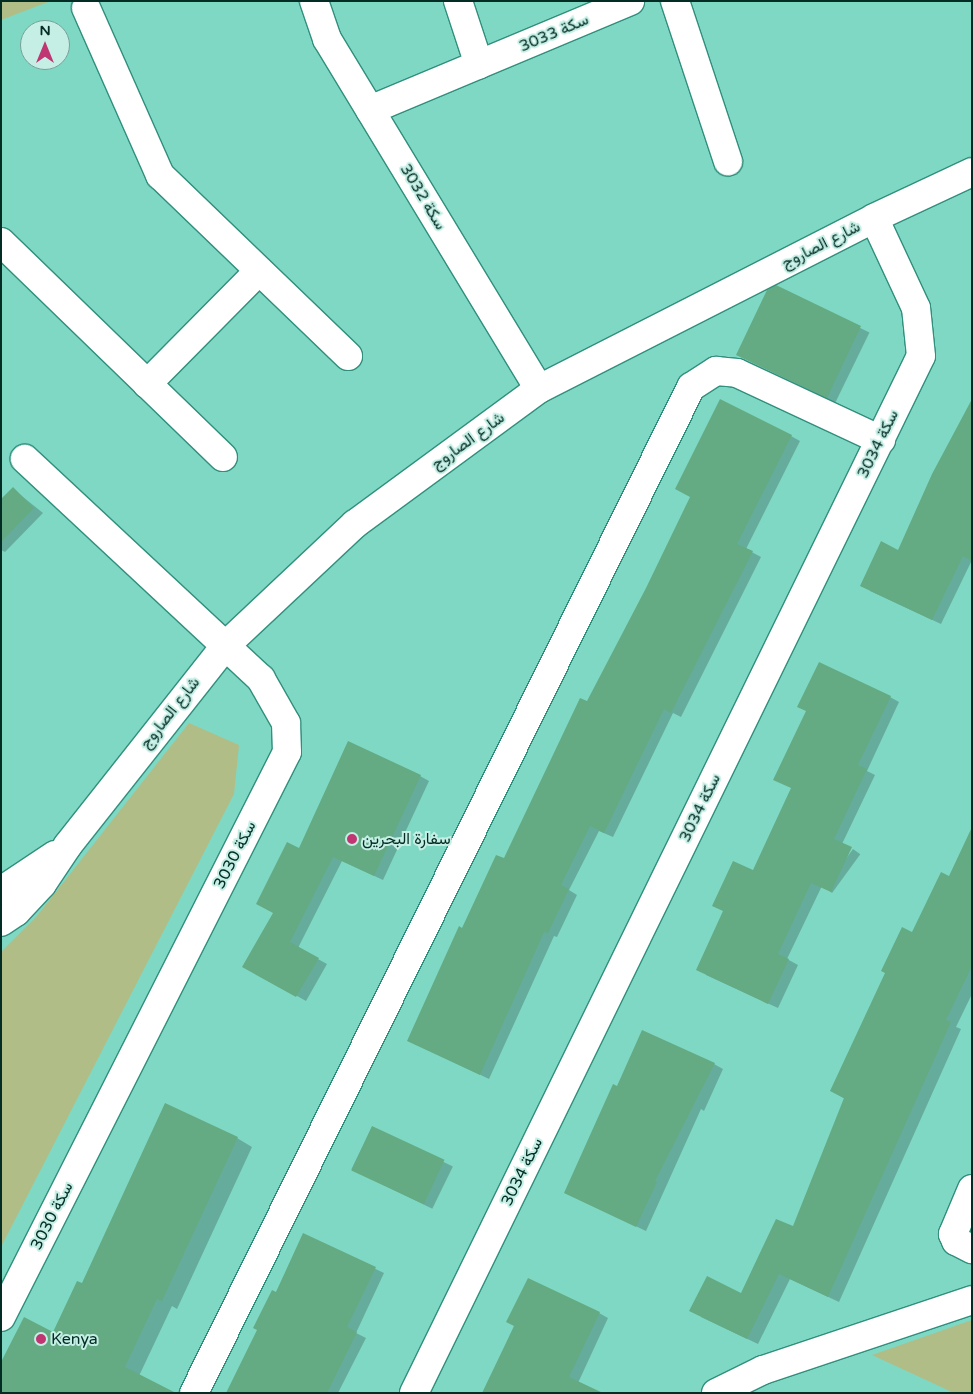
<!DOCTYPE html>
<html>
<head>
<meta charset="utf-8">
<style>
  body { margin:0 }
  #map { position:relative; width:973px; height:1394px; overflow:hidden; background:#7fd8c4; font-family:"Varela Round",Vazirmatn,sans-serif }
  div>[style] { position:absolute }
  .green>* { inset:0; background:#b1bd86 }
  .shadow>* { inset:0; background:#0003; transform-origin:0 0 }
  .building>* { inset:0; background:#64ab83; transform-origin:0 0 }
  .roads { filter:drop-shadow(1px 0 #318f7d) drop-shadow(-1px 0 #318f7d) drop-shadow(0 1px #318f7d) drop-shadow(0 -1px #318f7d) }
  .minor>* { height:28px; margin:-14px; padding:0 14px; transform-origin:14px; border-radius:14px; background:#fff }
  .major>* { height:28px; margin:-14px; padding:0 14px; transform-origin:14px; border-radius:14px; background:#fff }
  .dots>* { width:14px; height:14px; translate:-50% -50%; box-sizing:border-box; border:2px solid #c5efe5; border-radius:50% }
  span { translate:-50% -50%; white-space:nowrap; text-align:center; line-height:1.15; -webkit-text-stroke:4px #c5efe5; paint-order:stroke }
  .street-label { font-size:16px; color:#032c24 }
  .poi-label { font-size:16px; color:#032c24 }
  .left { translate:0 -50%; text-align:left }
  .frame { position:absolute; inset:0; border:2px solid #032c24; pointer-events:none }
  .north { position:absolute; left:20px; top:20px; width:50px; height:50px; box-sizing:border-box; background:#c5efe5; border:1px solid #77a198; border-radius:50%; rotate:0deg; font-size:14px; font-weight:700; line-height:20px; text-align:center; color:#032c24 }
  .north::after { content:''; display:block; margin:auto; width:18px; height:22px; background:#bf3673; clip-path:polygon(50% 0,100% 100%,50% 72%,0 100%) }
</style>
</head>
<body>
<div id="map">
  <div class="green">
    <i style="clip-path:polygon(1px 1px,48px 1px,48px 2px,1px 20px)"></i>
    <i style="clip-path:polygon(189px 723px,239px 745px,234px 794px,1px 1247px,1px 952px,36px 917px)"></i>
    <i style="clip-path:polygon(972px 1320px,972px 1393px,954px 1393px,872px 1355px)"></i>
  </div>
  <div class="shadow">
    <i style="left:776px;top:287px;width:104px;height:78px;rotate:26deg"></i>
    <i style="clip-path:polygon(791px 436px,800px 441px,746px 549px,761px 557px,681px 717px,673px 713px,613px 837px,599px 831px,569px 890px,577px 895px,557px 937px,554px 936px,489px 1079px,418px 1045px,462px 929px,505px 860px,588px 703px)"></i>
    <i style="clip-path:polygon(933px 475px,972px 560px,941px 624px,870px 591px,899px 551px)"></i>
    <i style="clip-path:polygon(13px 489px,43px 513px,5px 552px,1px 550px,1px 501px)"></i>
    <i style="clip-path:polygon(890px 697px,899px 702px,867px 771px,875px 775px,787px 959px,798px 965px,778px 1008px,706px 975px,753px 872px)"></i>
    <i style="clip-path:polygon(420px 776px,429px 781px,383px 880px,342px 861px,298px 948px,327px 964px,306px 1001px,244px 966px,274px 913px,299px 850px)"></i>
    <i style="clip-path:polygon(972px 830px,972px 994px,956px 1027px,961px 1029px,839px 1302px,790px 1279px,758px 1344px,701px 1317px,742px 1295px,793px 1228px,845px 1099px,831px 1091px,913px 933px,949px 878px)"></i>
    <i style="left:853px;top:849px;width:9px;height:48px;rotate:36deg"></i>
    <i style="clip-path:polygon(714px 1064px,723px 1069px,704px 1111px,701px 1109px,646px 1231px,565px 1193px,617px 1088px)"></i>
    <i style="left:372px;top:1127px;width:90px;height:47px;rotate:26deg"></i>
    <i style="clip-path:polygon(237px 1138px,252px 1147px,177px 1309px,172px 1306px,139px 1376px,54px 1333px,83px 1285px)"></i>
    <i style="clip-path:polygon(304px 1235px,384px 1273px,356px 1333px,366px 1338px,338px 1393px,227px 1393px)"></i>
    <i style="clip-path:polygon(599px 1313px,608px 1318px,578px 1383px,487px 1393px)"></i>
  </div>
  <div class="building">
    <i style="clip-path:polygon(776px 285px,861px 326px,827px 398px,736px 355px,767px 290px)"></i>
    <i style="clip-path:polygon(720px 399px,792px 435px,737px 544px,753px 551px,671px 713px,664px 709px,604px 833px,590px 826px,561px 885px,569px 889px,548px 933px,544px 932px,480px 1075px,407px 1041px,459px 926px,462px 928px,496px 855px,504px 858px,580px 698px,587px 701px,646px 588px,690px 497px,675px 489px)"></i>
    <i style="clip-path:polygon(972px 399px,972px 561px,963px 556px,932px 620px,860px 586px,881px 541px,898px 550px,932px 474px)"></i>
    <i style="clip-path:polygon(13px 487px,34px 508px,1px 542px,1px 499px)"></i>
    <i style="clip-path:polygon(819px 662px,891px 696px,858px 765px,867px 769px,834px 839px,852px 847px,831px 892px,811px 883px,778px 954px,789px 959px,768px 1004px,696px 970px,723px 911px,712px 906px,733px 861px,753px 870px,791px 788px,773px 780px,806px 711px,797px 707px)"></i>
    <i style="clip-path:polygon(348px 741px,421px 775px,374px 876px,333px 857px,290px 942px,319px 958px,296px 997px,242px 967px,273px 913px,256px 904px,287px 842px,299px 848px)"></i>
    <i style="clip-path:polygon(972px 827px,972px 966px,946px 1020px,951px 1022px,828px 1297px,779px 1274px,747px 1339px,689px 1311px,707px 1276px,741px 1293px,776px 1219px,793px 1226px,844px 1098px,830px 1091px,885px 973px,881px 971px,902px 927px,912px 932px,941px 872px,949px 876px)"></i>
    <i style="clip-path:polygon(642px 1030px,715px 1063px,655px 1181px,657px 1182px,636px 1227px,564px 1193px,613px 1084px,617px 1086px)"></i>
    <i style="clip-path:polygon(165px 1103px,238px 1137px,162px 1301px,157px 1299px,125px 1367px,176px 1393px,1px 1393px,1px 1362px,24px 1317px,53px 1332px,77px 1281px,82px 1283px)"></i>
    <i style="left:372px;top:1126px;width:80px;height:49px;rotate:25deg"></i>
    <i style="clip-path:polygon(303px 1233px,376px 1267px,347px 1327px,357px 1332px,327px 1393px,226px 1393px,257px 1330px,253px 1328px,272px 1290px,276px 1292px)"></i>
    <i style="clip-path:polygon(528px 1278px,600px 1312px,569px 1377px,603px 1393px,482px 1393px,514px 1326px,506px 1322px)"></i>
  </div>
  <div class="roads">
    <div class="minor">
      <i style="left:314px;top:1px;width:40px;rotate:71.1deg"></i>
      <i style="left:327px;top:39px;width:409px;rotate:58.8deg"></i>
      <i style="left:458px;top:1px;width:67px;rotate:71.8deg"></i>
      <i style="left:675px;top:1px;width:169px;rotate:71.7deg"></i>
      <i style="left:86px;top:8px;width:183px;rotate:66.1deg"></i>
      <i style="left:160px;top:175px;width:261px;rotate:43.9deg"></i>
      <i style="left:370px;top:110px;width:282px;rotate:-22.7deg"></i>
      <i style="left:1px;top:242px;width:309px;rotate:44.1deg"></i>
      <i style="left:147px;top:384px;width:159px;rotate:-45.3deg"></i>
      <i style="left:972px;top:1189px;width:49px;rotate:112.9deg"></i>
      <i style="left:953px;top:1234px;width:8px;rotate:67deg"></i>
      <i style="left:956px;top:1241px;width:18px;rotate:27deg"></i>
      <i style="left:1px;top:1317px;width:633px;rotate:-63.15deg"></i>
      <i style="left:287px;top:752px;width:29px;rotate:-92deg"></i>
      <i style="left:286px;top:723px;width:51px;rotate:-119.6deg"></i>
      <i style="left:261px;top:679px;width:323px;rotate:-137deg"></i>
      <i style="left:194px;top:1393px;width:1122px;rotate:-63.71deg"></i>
      <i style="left:691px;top:387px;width:30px;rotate:-33deg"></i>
      <i style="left:716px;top:371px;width:21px;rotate:5deg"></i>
      <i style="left:737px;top:373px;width:159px;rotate:25deg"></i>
      <i style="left:414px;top:1393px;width:1154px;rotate:-63.95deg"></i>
      <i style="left:921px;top:356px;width:48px;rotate:-95.9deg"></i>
      <i style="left:916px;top:308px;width:99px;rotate:-115deg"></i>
      <i style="left:716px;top:1393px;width:52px;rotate:-26.1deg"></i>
      <i style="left:763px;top:1370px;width:220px;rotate:-18.5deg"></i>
    </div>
    <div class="major">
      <i style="left:1px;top:891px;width:65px;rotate:-33.7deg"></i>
      <i style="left:1px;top:922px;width:18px;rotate:-34deg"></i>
      <i style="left:16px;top:912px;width:38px;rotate:-47deg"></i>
      <i style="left:42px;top:884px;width:47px;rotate:-56.3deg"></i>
      <i style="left:68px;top:845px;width:253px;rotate:-51.7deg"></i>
      <i style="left:225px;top:646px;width:178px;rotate:-43.2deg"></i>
      <i style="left:355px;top:524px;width:228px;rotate:-36.3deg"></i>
      <i style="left:539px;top:389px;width:376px;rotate:-27deg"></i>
      <i style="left:874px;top:218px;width:108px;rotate:-25.1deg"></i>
    </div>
  </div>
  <div class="dots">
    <i style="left:352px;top:839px;background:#bf3673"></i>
    <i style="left:41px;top:1339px;background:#bf3673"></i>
  </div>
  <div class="street-label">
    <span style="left:554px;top:33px;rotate:-23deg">سكة 3033</span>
    <span style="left:423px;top:197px;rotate:59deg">سكة 3032</span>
    <span style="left:821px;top:245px;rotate:-27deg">شارع الصاروج</span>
    <span style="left:468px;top:441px;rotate:-36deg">شارع الصاروج</span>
    <span style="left:878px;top:444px;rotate:-64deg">سكة 3034</span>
    <span style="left:170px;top:713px;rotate:-52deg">شارع الصاروج</span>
    <span style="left:700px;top:808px;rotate:-64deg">سكة 3034</span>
    <span style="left:235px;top:855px;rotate:-63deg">سكة 3030</span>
    <span style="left:522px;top:1172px;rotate:-64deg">سكة 3034</span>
    <span style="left:52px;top:1216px;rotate:-63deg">سكة 3030</span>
  </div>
  <div class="poi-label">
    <span class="left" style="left:362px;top:839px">سفارة البحرين</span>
    <span class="left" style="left:51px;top:1339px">Kenya</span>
  </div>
  <div class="frame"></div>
  <div class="north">N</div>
</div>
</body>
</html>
